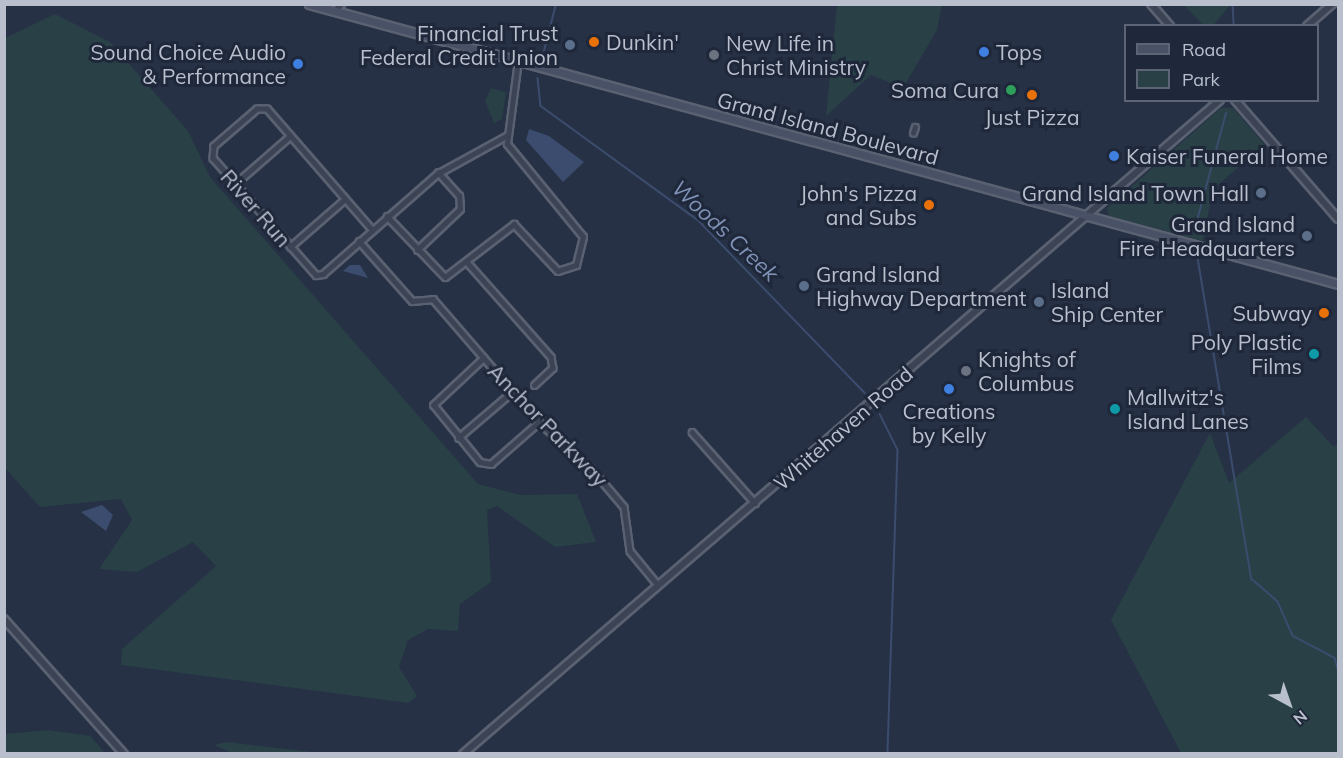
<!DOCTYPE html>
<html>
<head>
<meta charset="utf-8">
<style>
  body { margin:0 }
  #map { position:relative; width:1343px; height:758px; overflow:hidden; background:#263145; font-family:Mulish,sans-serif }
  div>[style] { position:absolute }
  .green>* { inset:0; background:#284046 }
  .water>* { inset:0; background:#3c4c6e }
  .stream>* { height:1.5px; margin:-0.75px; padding:0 0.75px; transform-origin:0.75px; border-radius:0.75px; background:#3c4c6e }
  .roads { filter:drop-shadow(2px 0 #5a6171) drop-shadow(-2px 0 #5a6171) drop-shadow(0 2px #5a6171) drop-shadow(0 -2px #5a6171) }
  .minor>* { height:4.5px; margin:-2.25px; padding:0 2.25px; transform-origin:2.25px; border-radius:2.25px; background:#3b4354 }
  .tertiary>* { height:6px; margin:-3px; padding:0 3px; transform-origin:3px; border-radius:3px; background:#3b4354 }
  .secondary>* { height:7px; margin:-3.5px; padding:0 3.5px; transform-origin:3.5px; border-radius:3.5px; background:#495167 }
  .dots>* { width:16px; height:16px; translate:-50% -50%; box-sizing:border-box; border:3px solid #1f283a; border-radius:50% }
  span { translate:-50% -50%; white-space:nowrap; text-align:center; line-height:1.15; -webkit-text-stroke:6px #1f283a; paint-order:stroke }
  .poi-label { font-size:21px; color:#b9bfcd }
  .right { translate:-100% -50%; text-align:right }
  .left { translate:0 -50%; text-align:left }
  .street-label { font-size:21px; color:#b9bfcd }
  .water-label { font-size:22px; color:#7f91b5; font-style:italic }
  .frame { position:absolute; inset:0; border:6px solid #b9bfcd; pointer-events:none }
  .legend { position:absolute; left:1124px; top:24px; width:195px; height:78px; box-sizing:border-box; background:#1f283a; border:2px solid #5d6475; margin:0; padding:8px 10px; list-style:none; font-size:18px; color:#b9bfcd }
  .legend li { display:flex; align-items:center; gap:12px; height:30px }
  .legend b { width:30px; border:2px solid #5d6475 }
  .north { position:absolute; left:1259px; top:674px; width:60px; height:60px; -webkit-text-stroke:4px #1f283a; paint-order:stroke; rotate:140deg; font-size:16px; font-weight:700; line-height:24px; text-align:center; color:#b9bfcd }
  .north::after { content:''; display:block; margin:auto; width:21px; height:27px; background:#b9bfcd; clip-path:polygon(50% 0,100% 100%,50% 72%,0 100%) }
</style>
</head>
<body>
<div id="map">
  <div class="green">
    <i style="clip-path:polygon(837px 5px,942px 5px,937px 30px,903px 88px,871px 75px,826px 116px)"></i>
    <i style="clip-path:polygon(1184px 5px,1230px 5px,1213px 26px,1203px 25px)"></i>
    <i style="clip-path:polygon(55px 14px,110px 42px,188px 131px,210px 177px,478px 484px,521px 495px,577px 494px,596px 542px,555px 547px,497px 506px,487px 510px,491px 582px,460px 604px,458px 631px,428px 629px,408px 640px,399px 667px,417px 696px,408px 703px,121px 665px,122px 649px,216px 566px,193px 542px,137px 572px,99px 569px,132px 520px,121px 499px,40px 507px,5px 468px,5px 38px)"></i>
    <i style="clip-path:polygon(491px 88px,506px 92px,502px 119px,494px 123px,485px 101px)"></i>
    <i style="clip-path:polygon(1221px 108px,1233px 108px,1265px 145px,1213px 189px,1203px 241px,1109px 216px,1107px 208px)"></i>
    <i style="clip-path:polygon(1306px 417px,1334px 447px,1338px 443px,1338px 753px,1181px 753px,1111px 620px,1210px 433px,1229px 483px)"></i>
    <i style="clip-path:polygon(48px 730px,90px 736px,105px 753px,5px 753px,5px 734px)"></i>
    <i style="clip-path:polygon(226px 742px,321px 753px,232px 753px,214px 745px)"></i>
  </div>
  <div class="water">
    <i style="clip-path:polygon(529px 129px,549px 136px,584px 162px,563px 182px,526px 140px)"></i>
    <i style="clip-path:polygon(350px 265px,360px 265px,368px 278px,343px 271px)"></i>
    <i style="clip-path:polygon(102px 505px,113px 515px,106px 531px,81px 512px)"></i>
  </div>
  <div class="stream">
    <i style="left:1233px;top:4px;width:22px;rotate:87deg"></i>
    <i style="left:543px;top:55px;width:53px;rotate:-75.7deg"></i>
    <i style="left:538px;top:78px;width:28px;rotate:84deg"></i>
    <i style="left:541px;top:106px;width:195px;rotate:36deg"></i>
    <i style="left:699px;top:221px;width:239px;rotate:46deg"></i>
    <i style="left:1194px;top:232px;width:123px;rotate:-74.9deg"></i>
    <i style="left:1198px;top:258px;width:326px;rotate:80.5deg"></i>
    <i style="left:1252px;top:579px;width:35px;rotate:41deg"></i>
    <i style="left:1278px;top:602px;width:37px;rotate:66deg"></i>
    <i style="left:1293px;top:636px;width:47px;rotate:27.6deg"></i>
    <i style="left:1335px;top:658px;width:11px;rotate:75deg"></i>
    <i style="left:880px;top:414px;width:40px;rotate:63.4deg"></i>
    <i style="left:898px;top:450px;width:304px;rotate:91.9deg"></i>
  </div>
  <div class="roads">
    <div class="minor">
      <i style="left:334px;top:11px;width:10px;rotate:-45deg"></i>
      <i style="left:913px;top:133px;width:6px;rotate:-72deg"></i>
      <i style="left:235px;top:184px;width:73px;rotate:-41.1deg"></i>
      <i style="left:387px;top:216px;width:84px;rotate:46.4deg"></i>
      <i style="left:445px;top:277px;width:87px;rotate:-37.5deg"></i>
      <i style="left:514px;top:224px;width:64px;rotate:46.9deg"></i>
      <i style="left:558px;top:271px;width:19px;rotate:-18deg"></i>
      <i style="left:576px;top:265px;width:29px;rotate:-76deg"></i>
      <i style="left:583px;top:237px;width:120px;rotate:-129.3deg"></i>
      <i style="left:507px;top:144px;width:84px;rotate:-82.5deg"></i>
      <i style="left:372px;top:230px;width:160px;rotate:-131deg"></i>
      <i style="left:267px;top:109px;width:10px;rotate:180deg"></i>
      <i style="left:257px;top:109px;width:57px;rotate:139.3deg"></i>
      <i style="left:214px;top:146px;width:12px;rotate:95deg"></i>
      <i style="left:213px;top:158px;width:156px;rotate:48.6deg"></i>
      <i style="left:316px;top:275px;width:7px;rotate:-8deg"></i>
      <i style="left:323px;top:274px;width:152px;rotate:-41.3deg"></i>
      <i style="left:437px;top:174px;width:79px;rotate:-28.8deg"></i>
      <i style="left:359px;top:241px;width:80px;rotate:48.5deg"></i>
      <i style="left:412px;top:301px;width:21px;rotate:-5deg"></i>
      <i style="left:433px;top:299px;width:165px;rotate:49.2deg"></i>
      <i style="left:541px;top:424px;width:65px;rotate:41.3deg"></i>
      <i style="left:590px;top:467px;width:52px;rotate:49.6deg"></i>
      <i style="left:624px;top:507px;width:44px;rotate:82.2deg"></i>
      <i style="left:630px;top:551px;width:44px;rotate:50.5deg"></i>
      <i style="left:290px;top:247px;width:73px;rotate:-41.1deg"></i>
      <i style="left:417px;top:250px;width:59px;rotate:-43.6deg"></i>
      <i style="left:460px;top:209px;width:13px;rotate:-94deg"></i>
      <i style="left:459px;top:196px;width:31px;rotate:-132deg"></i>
      <i style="left:467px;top:262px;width:127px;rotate:48.5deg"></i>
      <i style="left:551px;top:357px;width:11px;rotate:80deg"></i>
      <i style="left:553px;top:368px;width:25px;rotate:137deg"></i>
      <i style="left:484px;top:358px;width:69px;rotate:136.8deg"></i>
      <i style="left:434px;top:405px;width:73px;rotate:51.1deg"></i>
      <i style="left:480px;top:462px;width:11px;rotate:10deg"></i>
      <i style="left:491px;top:464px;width:64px;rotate:-41.2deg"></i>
      <i style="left:692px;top:432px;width:95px;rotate:48.4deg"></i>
      <i style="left:458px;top:438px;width:72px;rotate:-40.5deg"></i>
    </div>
    <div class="tertiary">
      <i style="left:1151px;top:4px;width:29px;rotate:49deg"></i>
      <i style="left:1307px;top:26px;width:33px;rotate:-41deg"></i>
      <i style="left:1235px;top:100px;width:157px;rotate:49.1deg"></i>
      <i style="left:4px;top:619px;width:181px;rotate:48.4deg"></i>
      <i style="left:463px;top:754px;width:1000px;rotate:-40.82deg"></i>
    </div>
    <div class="secondary">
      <i style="left:309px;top:4px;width:1066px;rotate:15.22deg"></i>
    </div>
  </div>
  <div class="dots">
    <i style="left:594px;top:42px;background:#e8710a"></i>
    <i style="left:570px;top:45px;background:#5c6f8a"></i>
    <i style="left:984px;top:52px;background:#3f7fe0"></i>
    <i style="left:714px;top:55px;background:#6b7280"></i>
    <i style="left:298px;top:64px;background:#3f7fe0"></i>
    <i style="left:1011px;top:90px;background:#2e9e5b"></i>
    <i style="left:1032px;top:95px;background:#e8710a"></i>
    <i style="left:1114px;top:156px;background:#3f7fe0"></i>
    <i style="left:1261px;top:193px;background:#5c6f8a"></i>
    <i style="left:929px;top:205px;background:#e8710a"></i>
    <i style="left:1307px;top:236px;background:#5c6f8a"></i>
    <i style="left:804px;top:286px;background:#5c6f8a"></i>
    <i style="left:1039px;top:302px;background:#5c6f8a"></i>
    <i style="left:1324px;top:313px;background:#e8710a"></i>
    <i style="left:1314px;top:354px;background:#0f9aa8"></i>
    <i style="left:966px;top:371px;background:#6b7280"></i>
    <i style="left:949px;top:389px;background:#3f7fe0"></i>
    <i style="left:1115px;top:409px;background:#0f9aa8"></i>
  </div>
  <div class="poi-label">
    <span class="right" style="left:558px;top:45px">Financial Trust<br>Federal Credit Union</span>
    <span class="left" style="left:606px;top:42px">Dunkin'</span>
    <span class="left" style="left:726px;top:55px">New Life in<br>Christ Ministry</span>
    <span class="right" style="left:286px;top:64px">Sound Choice Audio<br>&amp; Performance</span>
    <span class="left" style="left:996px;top:52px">Tops</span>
    <span class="right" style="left:999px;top:90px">Soma Cura</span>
    <span style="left:1032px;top:117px">Just Pizza</span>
    <span class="left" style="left:1126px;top:156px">Kaiser Funeral Home</span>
    <span class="right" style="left:917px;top:205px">John's Pizza<br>and Subs</span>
    <span class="right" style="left:1249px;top:193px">Grand Island Town Hall</span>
    <span class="right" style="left:1295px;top:236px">Grand Island<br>Fire Headquarters</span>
    <span class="left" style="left:816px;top:286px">Grand Island<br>Highway Department</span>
    <span class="left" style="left:1051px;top:302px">Island<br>Ship Center</span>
    <span class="right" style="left:1312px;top:313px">Subway</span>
    <span class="right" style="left:1302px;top:354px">Poly Plastic<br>Films</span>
    <span class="left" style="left:978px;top:371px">Knights of<br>Columbus</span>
    <span class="left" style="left:1127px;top:409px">Mallwitz's<br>Island Lanes</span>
    <span style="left:949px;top:423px">Creations<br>by Kelly</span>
  </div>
  <div class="street-label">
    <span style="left:828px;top:128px;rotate:15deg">Grand Island Boulevard</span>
    <span style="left:256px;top:208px;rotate:49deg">River Run</span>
    <span style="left:548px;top:425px;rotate:46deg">Anchor Parkway</span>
    <span style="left:843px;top:428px;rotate:-41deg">Whitehaven Road</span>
  </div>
  <div class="water-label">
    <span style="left:725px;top:231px;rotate:43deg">Woods Creek</span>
  </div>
  <div class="frame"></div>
  <ul class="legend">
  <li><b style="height:8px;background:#495167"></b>Road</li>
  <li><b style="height:16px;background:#284046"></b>Park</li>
  </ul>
  <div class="north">N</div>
</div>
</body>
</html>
